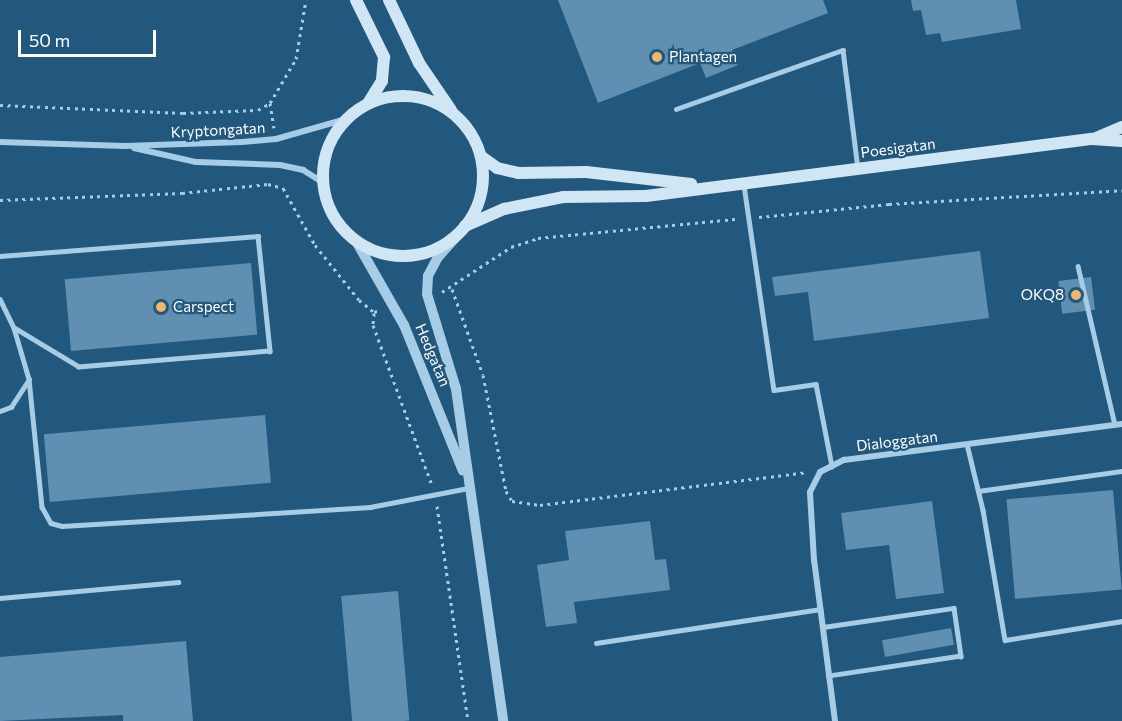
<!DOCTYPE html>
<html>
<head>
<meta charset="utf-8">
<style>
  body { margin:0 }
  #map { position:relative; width:1122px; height:721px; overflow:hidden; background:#22577e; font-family:Commissioner,sans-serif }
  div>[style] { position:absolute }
  .building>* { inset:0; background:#5f8fb1; transform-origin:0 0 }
  .path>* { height:3px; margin-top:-1.5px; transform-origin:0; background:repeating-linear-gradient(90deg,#a7cce6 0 3px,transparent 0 7.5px) }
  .service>* { height:4.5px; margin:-2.25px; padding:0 2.25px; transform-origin:2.25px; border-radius:2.25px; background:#a7cce6 }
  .minor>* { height:6px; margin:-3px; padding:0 3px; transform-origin:3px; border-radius:3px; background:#a7cce6 }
  .tertiary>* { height:10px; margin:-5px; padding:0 5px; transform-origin:5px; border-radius:5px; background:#a7cce6 }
  .secondary>* { height:12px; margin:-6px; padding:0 6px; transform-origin:6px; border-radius:6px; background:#d1e6f5 }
  .secondary>.ring { margin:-6px; padding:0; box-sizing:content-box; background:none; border:12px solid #d1e6f5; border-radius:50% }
  .dots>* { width:16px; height:16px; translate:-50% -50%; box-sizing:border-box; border:3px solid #22577e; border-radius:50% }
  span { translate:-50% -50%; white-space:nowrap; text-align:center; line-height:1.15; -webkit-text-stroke:4.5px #22577e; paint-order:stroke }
  .poi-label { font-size:15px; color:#fff }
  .left { translate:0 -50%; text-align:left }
  .right { translate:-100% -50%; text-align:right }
  .street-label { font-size:15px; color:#fff }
  .scale { position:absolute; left:18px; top:30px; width:138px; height:27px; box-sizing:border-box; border:3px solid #fff; border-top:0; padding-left:8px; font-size:18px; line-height:21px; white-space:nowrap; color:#fff; -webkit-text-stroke:4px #22577e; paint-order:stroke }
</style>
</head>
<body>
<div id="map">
  <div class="building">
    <i style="clip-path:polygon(558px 0,823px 0,828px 13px,732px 50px,738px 65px,706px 78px,700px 63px,598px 103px)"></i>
    <i style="clip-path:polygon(911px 0,1016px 0,1021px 29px,942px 42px,940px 33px,926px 35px,921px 10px,913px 11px)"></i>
    <i style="clip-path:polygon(980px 251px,989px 318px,814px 341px,808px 292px,775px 296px,772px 277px)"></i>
    <i style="left:251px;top:263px;width:72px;height:187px;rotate:85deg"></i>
    <i style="left:1091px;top:277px;width:33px;height:33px;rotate:83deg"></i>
    <i style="left:265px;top:415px;width:68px;height:222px;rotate:85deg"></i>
    <i style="left:1113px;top:490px;width:100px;height:107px;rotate:85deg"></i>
    <i style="clip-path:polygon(932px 501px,944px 593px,896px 599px,889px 545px,846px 550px,841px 513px)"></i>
    <i style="clip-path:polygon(650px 521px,655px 560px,666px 559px,670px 590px,574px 602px,577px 623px,546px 627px,537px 565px,569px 560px,565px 531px)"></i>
    <i style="left:398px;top:591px;width:130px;height:57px;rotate:85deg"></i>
    <i style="left:951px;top:628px;width:17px;height:70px;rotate:80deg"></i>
    <i style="clip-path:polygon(186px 641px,193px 721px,123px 721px,123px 715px,0 721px,0 657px)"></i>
  </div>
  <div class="path">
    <i style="left:270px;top:103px;width:25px;rotate:81deg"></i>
    <i style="left:0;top:105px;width:183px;rotate:2.5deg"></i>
    <i style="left:183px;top:113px;width:75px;rotate:-2.3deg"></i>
    <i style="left:258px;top:110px;width:14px;rotate:-30deg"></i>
    <i style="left:270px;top:103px;width:51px;rotate:-59.4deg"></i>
    <i style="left:296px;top:59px;width:60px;rotate:-80.4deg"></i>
    <i style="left:0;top:200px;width:182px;rotate:-2.2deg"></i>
    <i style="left:182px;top:193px;width:86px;rotate:-6deg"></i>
    <i style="left:268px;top:184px;width:16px;rotate:15deg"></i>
    <i style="left:283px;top:188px;width:65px;rotate:60.7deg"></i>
    <i style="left:315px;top:245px;width:70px;rotate:51.3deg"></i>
    <i style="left:359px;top:300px;width:19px;rotate:39deg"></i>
    <i style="left:759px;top:217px;width:131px;rotate:-5.7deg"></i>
    <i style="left:889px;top:204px;width:233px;rotate:-3.4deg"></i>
    <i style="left:452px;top:289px;width:91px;rotate:70.2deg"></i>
    <i style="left:483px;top:375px;width:118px;rotate:78.8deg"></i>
    <i style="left:506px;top:491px;width:12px;rotate:59deg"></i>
    <i style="left:512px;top:501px;width:28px;rotate:8deg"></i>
    <i style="left:540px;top:505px;width:270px;rotate:-7deg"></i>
    <i style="left:442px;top:292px;width:82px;rotate:-33.1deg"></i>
    <i style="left:511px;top:247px;width:28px;rotate:-18deg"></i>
    <i style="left:538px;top:238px;width:200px;rotate:-5.5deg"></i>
    <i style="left:374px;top:312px;width:7px;rotate:-16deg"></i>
    <i style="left:374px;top:313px;width:12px;rotate:95deg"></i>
    <i style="left:373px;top:325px;width:171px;rotate:69.8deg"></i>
    <i style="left:437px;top:506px;width:217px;rotate:81.8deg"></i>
  </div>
  <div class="service">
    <i style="left:676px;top:109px;width:177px;rotate:-19.5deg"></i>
    <i style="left:843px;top:50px;width:120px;rotate:82.8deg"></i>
    <i style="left:744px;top:185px;width:207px;rotate:81.7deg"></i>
    <i style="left:774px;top:390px;width:42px;rotate:-8.1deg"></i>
    <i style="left:816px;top:384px;width:84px;rotate:79deg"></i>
    <i style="left:0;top:256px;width:259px;rotate:-4.4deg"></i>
    <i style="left:258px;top:236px;width:116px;rotate:84deg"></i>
    <i style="left:270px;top:351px;width:192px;rotate:175.2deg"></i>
    <i style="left:79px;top:367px;width:76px;rotate:-149deg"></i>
    <i style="left:1078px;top:266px;width:163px;rotate:76.9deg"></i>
    <i style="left:0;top:299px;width:32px;rotate:64deg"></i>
    <i style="left:14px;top:328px;width:53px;rotate:73.6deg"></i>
    <i style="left:29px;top:379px;width:129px;rotate:84.2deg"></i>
    <i style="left:42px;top:507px;width:18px;rotate:61deg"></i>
    <i style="left:51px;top:523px;width:11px;rotate:15deg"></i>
    <i style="left:62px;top:526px;width:309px;rotate:-3.5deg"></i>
    <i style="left:370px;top:507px;width:101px;rotate:-10.9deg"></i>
    <i style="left:0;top:411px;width:12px;rotate:-20deg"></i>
    <i style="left:11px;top:407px;width:33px;rotate:-57deg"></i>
    <i style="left:967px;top:444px;width:68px;rotate:76.4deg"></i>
    <i style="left:983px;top:510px;width:132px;rotate:80.4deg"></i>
    <i style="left:1005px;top:640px;width:119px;rotate:-9.2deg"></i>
    <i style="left:978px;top:491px;width:145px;rotate:-7.9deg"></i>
    <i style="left:0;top:598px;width:179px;rotate:-5.1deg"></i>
    <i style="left:823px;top:627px;width:132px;rotate:-8.3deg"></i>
    <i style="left:954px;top:608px;width:49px;rotate:81.7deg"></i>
    <i style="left:961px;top:656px;width:134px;rotate:171.4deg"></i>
    <i style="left:596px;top:643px;width:227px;rotate:-8.6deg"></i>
  </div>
  <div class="minor">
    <i style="left:0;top:142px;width:125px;rotate:1.8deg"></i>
    <i style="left:125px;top:146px;width:117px;rotate:-2deg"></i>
    <i style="left:242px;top:142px;width:34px;rotate:-5deg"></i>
    <i style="left:276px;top:139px;width:73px;rotate:-15.9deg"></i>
    <i style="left:134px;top:148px;width:64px;rotate:12.7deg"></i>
    <i style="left:196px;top:162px;width:84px;rotate:2deg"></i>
    <i style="left:280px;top:165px;width:24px;rotate:12deg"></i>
    <i style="left:303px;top:170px;width:22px;rotate:32deg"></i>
    <i style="left:835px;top:721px;width:162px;rotate:-97.4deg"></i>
    <i style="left:814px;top:560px;width:68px;rotate:-93.4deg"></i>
    <i style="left:810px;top:492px;width:22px;rotate:-63deg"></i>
    <i style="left:820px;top:472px;width:27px;rotate:-27deg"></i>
    <i style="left:844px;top:460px;width:280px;rotate:-7.4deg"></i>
  </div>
  <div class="tertiary">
    <i style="left:457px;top:236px;width:28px;rotate:132deg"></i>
    <i style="left:438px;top:257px;width:21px;rotate:118deg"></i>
    <i style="left:428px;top:276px;width:18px;rotate:93deg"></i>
    <i style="left:427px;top:294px;width:99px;rotate:73deg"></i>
    <i style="left:456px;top:389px;width:335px;rotate:81.9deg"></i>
    <i style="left:356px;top:241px;width:97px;rotate:60.3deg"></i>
    <i style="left:404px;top:325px;width:157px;rotate:68deg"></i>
  </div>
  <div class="secondary">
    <i style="left:356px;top:0;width:64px;rotate:63.8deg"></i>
    <i style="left:384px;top:57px;width:24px;rotate:95deg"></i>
    <i style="left:382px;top:81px;width:25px;rotate:122deg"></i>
    <i style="left:389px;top:0;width:70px;rotate:64.5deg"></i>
    <i style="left:419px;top:63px;width:57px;rotate:55.8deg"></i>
    <i class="ring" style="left:323px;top:96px;width:148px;height:148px"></i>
    <i style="left:1096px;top:138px;width:28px;rotate:-23deg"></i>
    <i style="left:482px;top:157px;width:19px;rotate:36deg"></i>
    <i style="left:497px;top:168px;width:22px;rotate:13deg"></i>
    <i style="left:518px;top:173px;width:68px;rotate:-0.8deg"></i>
    <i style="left:586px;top:172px;width:106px;rotate:6.5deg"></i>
    <i style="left:465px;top:226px;width:43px;rotate:-23.6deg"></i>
    <i style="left:504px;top:209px;width:60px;rotate:-11.5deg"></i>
    <i style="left:563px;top:197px;width:83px;rotate:-0.7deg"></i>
    <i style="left:646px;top:196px;width:450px;rotate:-7.3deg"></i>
    <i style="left:1092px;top:139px;width:30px;rotate:4deg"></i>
  </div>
  <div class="dots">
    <i style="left:657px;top:57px;background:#f2b769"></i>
    <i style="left:1076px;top:295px;background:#f2b769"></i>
    <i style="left:161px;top:307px;background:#f2b769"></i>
  </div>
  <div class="poi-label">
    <span class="left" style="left:669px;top:57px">Plantagen</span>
    <span class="right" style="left:1064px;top:295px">OKQ8</span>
    <span class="left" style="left:173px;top:307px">Carspect</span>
  </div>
  <div class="street-label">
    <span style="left:218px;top:130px;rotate:-3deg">Kryptongatan</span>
    <span style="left:898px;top:148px;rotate:-7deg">Poesigatan</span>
    <span style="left:433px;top:355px;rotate:67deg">Hedgatan</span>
    <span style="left:897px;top:441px;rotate:-7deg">Dialoggatan</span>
  </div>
  <div class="scale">50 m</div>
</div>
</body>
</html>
